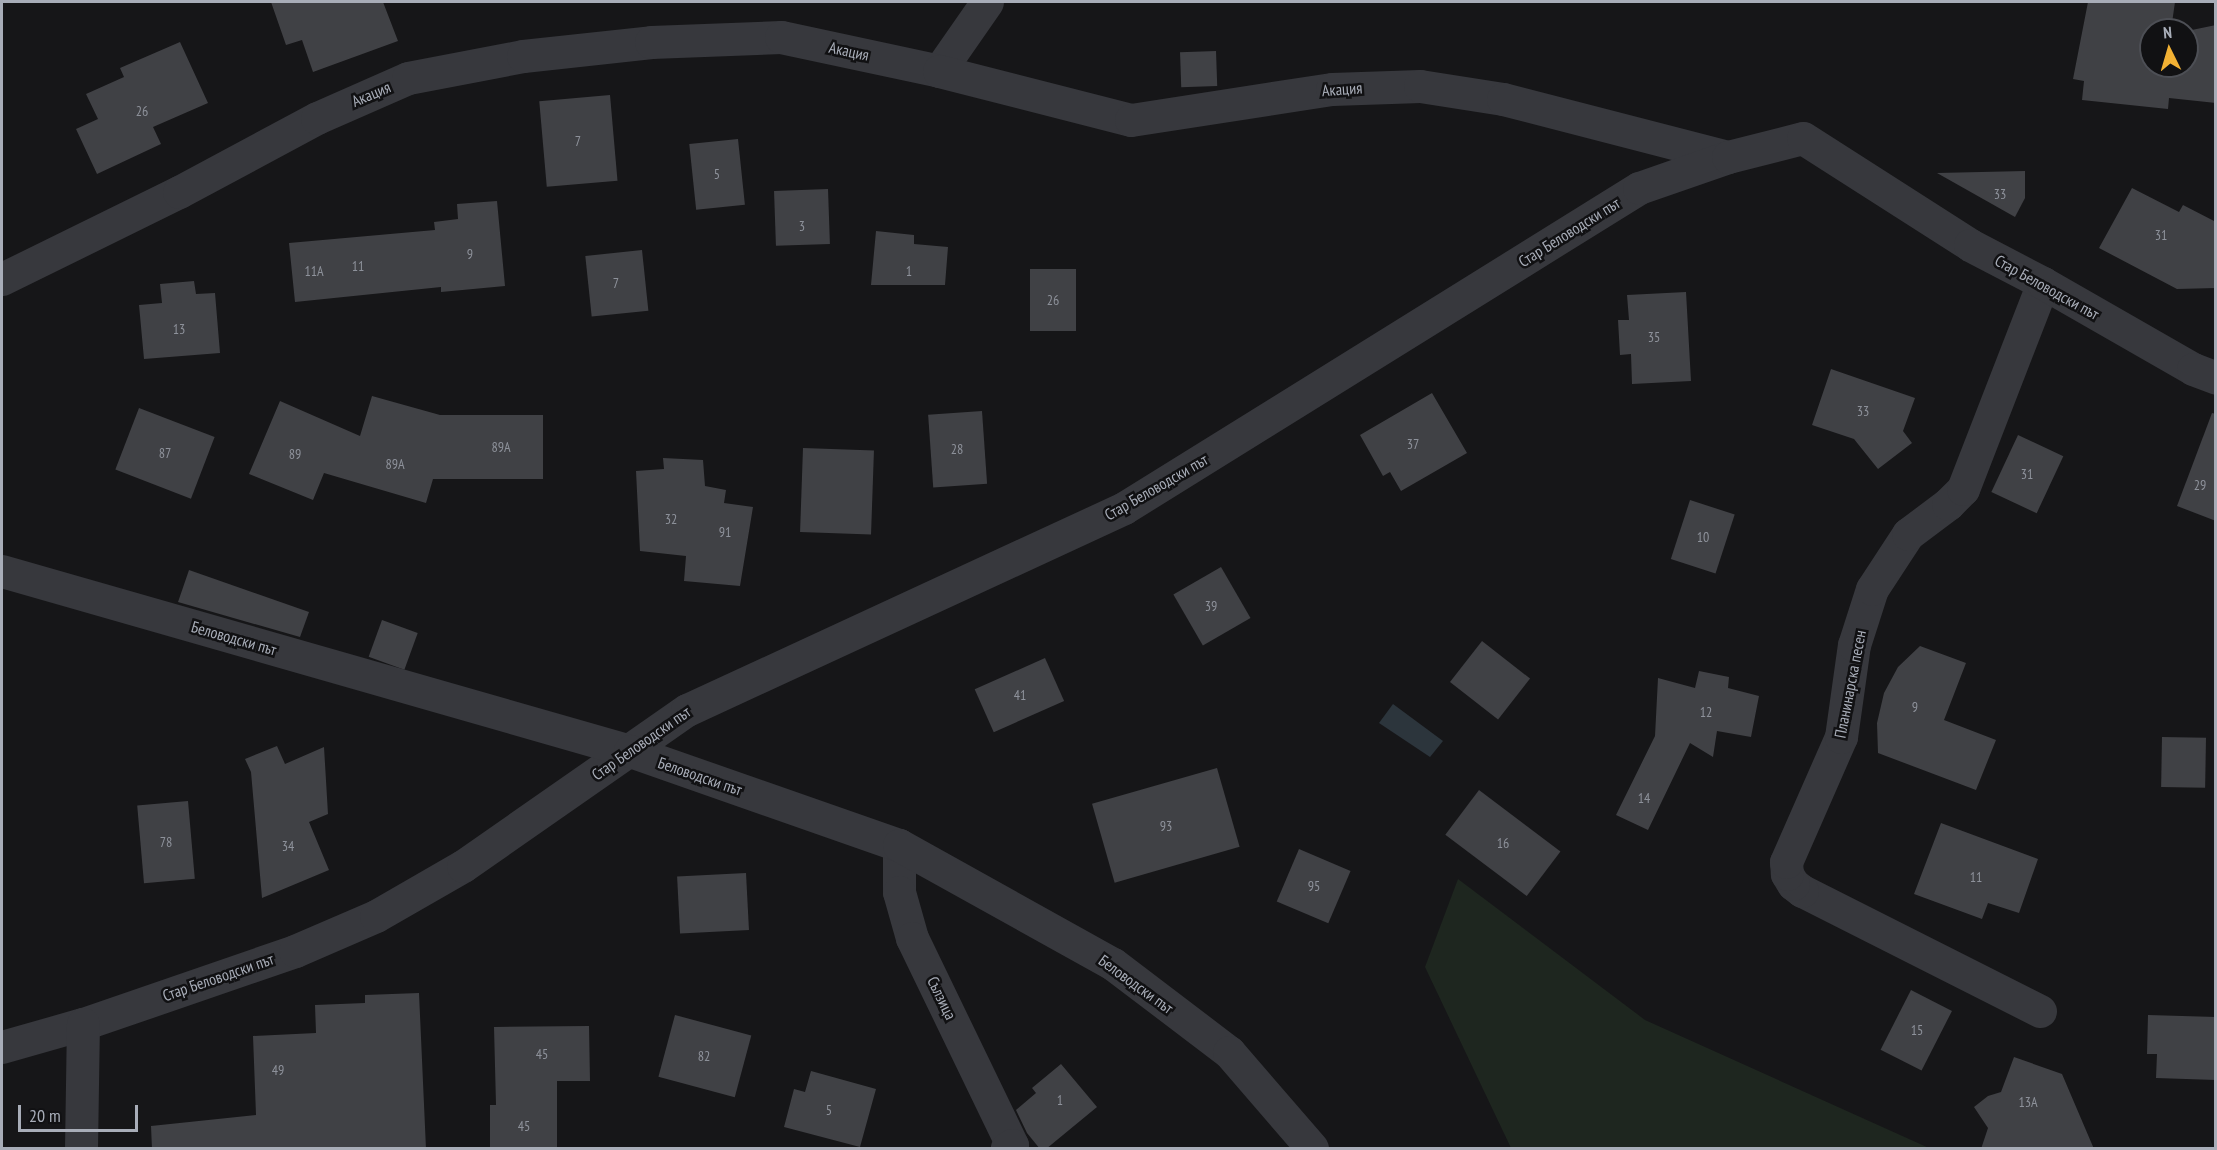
<!DOCTYPE html>
<html>
<head>
<meta charset="utf-8">
<style>
  body { margin:0 }
  #map { position:relative; width:2217px; height:1150px; overflow:hidden; background:#161618; font-family:"PT Sans Narrow",sans-serif }
  div>[style] { position:absolute }
  .green>* { inset:0; background:#1e261f }
  .water>* { inset:0; background:#2c353c }
  .building>* { inset:0; background:#404145; transform-origin:0 0 }
  .minor>* { height:33px; margin:-16.5px; padding:0 16.5px; transform-origin:16.5px; border-radius:16.5px; background:#37383d }
  .tertiary>* { height:33px; margin:-16.5px; padding:0 16.5px; transform-origin:16.5px; border-radius:16.5px; background:#37383d }
  span { translate:-50% -50%; white-space:nowrap; text-align:center; line-height:1.15; -webkit-text-stroke:5px #111113; paint-order:stroke }
  .number-label { font-size:14px; color:#8e929b }
  .number-label span { -webkit-text-stroke-width:0 }
  .street-label { font-size:16px; color:#a8adb8 }
  .frame { position:absolute; inset:0; border:3px solid #a8adb8; pointer-events:none }
  .north { position:absolute; left:2139px; top:18px; width:60px; height:60px; box-sizing:border-box; background:#111113; border:2px solid #4d4f55; border-radius:50%; rotate:355deg; font-size:16px; font-weight:700; line-height:24px; text-align:center; color:#a8adb8 }
  .north::after { content:''; display:block; margin:auto; width:21px; height:27px; background:#f2b134; clip-path:polygon(50% 0,100% 100%,50% 72%,0 100%) }
  .scale { position:absolute; left:18px; top:1105px; width:120px; height:27px; box-sizing:border-box; border:3px solid #a8adb8; border-top:0; padding-left:8px; font-size:18px; line-height:21px; white-space:nowrap; color:#a8adb8; -webkit-text-stroke:4px #111113; paint-order:stroke }
</style>
</head>
<body>
<div id="map">
  <div class="green">
    <i style="clip-path:polygon(1458px 879px,1645px 1020px,1929px 1148px,1511px 1148px,1425px 967px)"></i>
  </div>
  <div class="water">
    <i style="clip-path:polygon(1393px 704px,1443px 741px,1430px 757px,1379px 723px)"></i>
  </div>
  <div class="building">
    <i style="clip-path:polygon(271px 2px,383px 2px,398px 41px,313px 72px,302px 40px,286px 45px)"></i>
    <i style="clip-path:polygon(2088px 2px,2175px 2px,2171px 30px,2151px 30px,2151px 66px,2187px 66px,2187px 31px,2216px 25px,2216px 103px,2169px 98px,2168px 109px,2082px 100px,2084px 81px,2073px 79px)"></i>
    <i style="clip-path:polygon(180px 42px,208px 103px,153px 127px,161px 144px,97px 174px,76px 129px,98px 119px,86px 94px,124px 77px,120px 68px)"></i>
    <i style="left:1216px;top:51px;width:35px;height:36px;rotate:88deg"></i>
    <i style="left:610px;top:95px;width:86px;height:71px;rotate:85deg"></i>
    <i style="left:738px;top:139px;width:66px;height:49px;rotate:84deg"></i>
    <i style="clip-path:polygon(2025px 171px,2025px 198px,2015px 217px,1937px 173px)"></i>
    <i style="clip-path:polygon(2132px 188px,2179px 212px,2183px 205px,2216px 222px,2216px 288px,2177px 289px,2099px 248px)"></i>
    <i style="left:828px;top:189px;width:55px;height:54px;rotate:88deg"></i>
    <i style="clip-path:polygon(497px 201px,505px 286px,441px 292px,441px 287px,295px 302px,289px 243px,435px 230px,434px 222px,458px 219px,457px 204px)"></i>
    <i style="clip-path:polygon(876px 231px,914px 235px,914px 244px,948px 247px,945px 285px,871px 285px)"></i>
    <i style="left:642px;top:250px;width:61px;height:57px;rotate:84deg"></i>
    <i style="left:1076px;top:269px;width:62px;height:46px;rotate:90deg"></i>
    <i style="clip-path:polygon(194px 281px,196px 294px,215px 293px,220px 353px,144px 359px,139px 305px,162px 303px,160px 284px)"></i>
    <i style="clip-path:polygon(1686px 292px,1691px 381px,1632px 384px,1631px 354px,1620px 355px,1618px 320px,1629px 320px,1627px 295px)"></i>
    <i style="clip-path:polygon(1831px 369px,1915px 398px,1903px 431px,1912px 443px,1878px 469px,1854px 439px,1812px 425px)"></i>
    <i style="clip-path:polygon(1432px 393px,1467px 453px,1401px 491px,1390px 472px,1383px 476px,1360px 435px)"></i>
    <i style="clip-path:polygon(372px 396px,440px 415px,543px 415px,543px 479px,433px 479px,426px 503px,324px 473px,313px 500px,249px 474px,280px 401px,360px 436px)"></i>
    <i style="left:139px;top:408px;width:81px;height:66px;rotate:21deg"></i>
    <i style="left:982px;top:411px;width:73px;height:54px;rotate:86deg"></i>
    <i style="clip-path:polygon(2212px 413px,2216px 414px,2216px 521px,2177px 506px)"></i>
    <i style="left:2018px;top:435px;width:50px;height:63px;rotate:25deg"></i>
    <i style="left:803px;top:448px;width:71px;height:84px;rotate:2deg"></i>
    <i style="clip-path:polygon(663px 458px,703px 460px,705px 486px,726px 490px,724px 503px,753px 507px,740px 586px,684px 581px,686px 556px,640px 551px,636px 471px,664px 469px)"></i>
    <i style="left:1690px;top:500px;width:47px;height:62px;rotate:18deg"></i>
    <i style="left:1221px;top:567px;width:59px;height:55px;rotate:60deg"></i>
    <i style="clip-path:polygon(189px 570px,309px 612px,300px 637px,178px 602px)"></i>
    <i style="left:382px;top:620px;width:38px;height:39px;rotate:20deg"></i>
    <i style="left:1482px;top:641px;width:61px;height:52px;rotate:38deg"></i>
    <i style="clip-path:polygon(1920px 646px,1966px 663px,1944px 720px,1996px 740px,1976px 790px,1878px 753px,1877px 723px,1884px 693px,1898px 667px)"></i>
    <i style="left:1045px;top:658px;width:47px;height:77px;rotate:66deg"></i>
    <i style="clip-path:polygon(1699px 671px,1729px 677px,1728px 688px,1759px 696px,1751px 737px,1717px 731px,1713px 757px,1690px 743px,1648px 830px,1616px 815px,1655px 736px,1658px 678px,1695px 688px)"></i>
    <i style="left:2162px;top:737px;width:44px;height:50px;rotate:1deg"></i>
    <i style="clip-path:polygon(277px 746px,285px 764px,324px 747px,328px 814px,309px 822px,329px 870px,262px 898px,251px 772px,245px 759px)"></i>
    <i style="left:1217px;top:768px;width:82px;height:130px;rotate:74deg"></i>
    <i style="left:1479px;top:790px;width:102px;height:56px;rotate:37deg"></i>
    <i style="left:188px;top:801px;width:78px;height:51px;rotate:85deg"></i>
    <i style="clip-path:polygon(1941px 823px,2038px 859px,2019px 913px,1988px 903px,1982px 919px,1914px 894px)"></i>
    <i style="left:1299px;top:849px;width:56px;height:57px;rotate:23deg"></i>
    <i style="left:746px;top:873px;width:57px;height:69px;rotate:87deg"></i>
    <i style="left:1911px;top:990px;width:46px;height:67px;rotate:27deg"></i>
    <i style="clip-path:polygon(419px 993px,426px 1149px,152px 1149px,151px 1126px,256px 1115px,253px 1036px,316px 1033px,315px 1005px,365px 1003px,365px 995px)"></i>
    <i style="left:675px;top:1015px;width:79px;height:64px;rotate:15deg"></i>
    <i style="clip-path:polygon(2148px 1015px,2216px 1017px,2216px 1080px,2156px 1078px,2157px 1054px,2147px 1054px)"></i>
    <i style="clip-path:polygon(589px 1026px,590px 1081px,557px 1081px,557px 1147px,490px 1149px,490px 1105px,496px 1105px,494px 1027px)"></i>
    <i style="clip-path:polygon(2014px 1057px,2062px 1074px,2094px 1149px,1981px 1149px,1988px 1128px,1974px 1107px,1988px 1096px,2001px 1092px)"></i>
    <i style="clip-path:polygon(1061px 1064px,1097px 1107px,1046px 1149px,1040px 1149px,1027px 1133px,1016px 1110px,1036px 1093px,1032px 1088px)"></i>
    <i style="clip-path:polygon(811px 1071px,876px 1089px,860px 1147px,784px 1127px,794px 1089px,805px 1092px)"></i>
  </div>
  <div class="minor">
    <i style="left:939px;top:71px;width:84px;rotate:-55.2deg"></i>
    <i style="left:2px;top:279px;width:197px;rotate:-26.2deg"></i>
    <i style="left:179px;top:192px;width:157px;rotate:-28.2deg"></i>
    <i style="left:317px;top:118px;width:99px;rotate:-23.7deg"></i>
    <i style="left:408px;top:78px;width:117px;rotate:-10.8deg"></i>
    <i style="left:523px;top:56px;width:129px;rotate:-6.2deg"></i>
    <i style="left:651px;top:42px;width:130px;rotate:-2.2deg"></i>
    <i style="left:781px;top:37px;width:162px;rotate:12.1deg"></i>
    <i style="left:939px;top:71px;width:198px;rotate:14.3deg"></i>
    <i style="left:1131px;top:120px;width:203px;rotate:-8.8deg"></i>
    <i style="left:1332px;top:89px;width:88px;rotate:-2deg"></i>
    <i style="left:1420px;top:86px;width:84px;rotate:8.9deg"></i>
    <i style="left:1503px;top:99px;width:232px;rotate:14.5deg"></i>
    <i style="left:899px;top:845px;width:47px;rotate:90deg"></i>
    <i style="left:899px;top:892px;width:48px;rotate:74.2deg"></i>
    <i style="left:912px;top:938px;width:230px;rotate:64.2deg"></i>
    <i style="left:1012px;top:1145px;width:6px;rotate:149deg"></i>
    <i style="left:2040px;top:1011px;width:267px;rotate:-153.2deg"></i>
    <i style="left:1802px;top:891px;width:11px;rotate:-142deg"></i>
    <i style="left:1793px;top:884px;width:12px;rotate:-121deg"></i>
    <i style="left:1787px;top:874px;width:12px;rotate:-95deg"></i>
    <i style="left:1786px;top:862px;width:137px;rotate:-66.3deg"></i>
    <i style="left:1841px;top:737px;width:93px;rotate:-82deg"></i>
    <i style="left:1854px;top:645px;width:59px;rotate:-72.2deg"></i>
    <i style="left:1872px;top:589px;width:66px;rotate:-56.8deg"></i>
    <i style="left:1908px;top:534px;width:50px;rotate:-36.9deg"></i>
    <i style="left:1948px;top:504px;width:21px;rotate:-45deg"></i>
    <i style="left:1963px;top:489px;width:221px;rotate:-68.8deg"></i>
    <i style="left:2px;top:1047px;width:84px;rotate:-15.9deg"></i>
    <i style="left:83px;top:1024px;width:224px;rotate:-19deg"></i>
    <i style="left:295px;top:951px;width:88px;rotate:-23.4deg"></i>
    <i style="left:376px;top:916px;width:100px;rotate:-29.9deg"></i>
    <i style="left:463px;top:866px;width:273px;rotate:-34.9deg"></i>
    <i style="left:687px;top:710px;width:481px;rotate:-24.8deg"></i>
    <i style="left:1124px;top:508px;width:606px;rotate:-31.86deg"></i>
    <i style="left:1639px;top:188px;width:94px;rotate:-19.2deg"></i>
    <i style="left:1728px;top:157px;width:77px;rotate:-14.2deg"></i>
    <i style="left:1803px;top:138px;width:198px;rotate:32.6deg"></i>
    <i style="left:1970px;top:245px;width:82px;rotate:27.5deg"></i>
    <i style="left:2043px;top:283px;width:173px;rotate:29.8deg"></i>
    <i style="left:2193px;top:369px;width:25px;rotate:21deg"></i>
    <i style="left:81px;top:1148px;width:124px;rotate:-89.1deg"></i>
  </div>
  <div class="tertiary">
    <i style="left:2px;top:571px;width:653px;rotate:15.99deg"></i>
    <i style="left:630px;top:751px;width:285px;rotate:19.3deg"></i>
    <i style="left:899px;top:845px;width:245px;rotate:29.1deg"></i>
    <i style="left:1113px;top:964px;width:146px;rotate:37.2deg"></i>
    <i style="left:1229px;top:1052px;width:127px;rotate:49.2deg"></i>
  </div>
  <div class="number-label">
    <span style="left:142px;top:111px">26</span>
    <span style="left:578px;top:141px">7</span>
    <span style="left:717px;top:174px">5</span>
    <span style="left:2000px;top:194px">33</span>
    <span style="left:802px;top:226px">3</span>
    <span style="left:2161px;top:235px">31</span>
    <span style="left:470px;top:254px">9</span>
    <span style="left:358px;top:266px">11</span>
    <span style="left:314px;top:271px">11А</span>
    <span style="left:909px;top:271px">1</span>
    <span style="left:616px;top:283px">7</span>
    <span style="left:1053px;top:300px">26</span>
    <span style="left:179px;top:329px">13</span>
    <span style="left:1654px;top:337px">35</span>
    <span style="left:1863px;top:411px">33</span>
    <span style="left:1413px;top:444px">37</span>
    <span style="left:501px;top:447px">89А</span>
    <span style="left:957px;top:449px">28</span>
    <span style="left:165px;top:453px">87</span>
    <span style="left:295px;top:454px">89</span>
    <span style="left:395px;top:464px">89А</span>
    <span style="left:2027px;top:474px">31</span>
    <span style="left:2200px;top:485px">29</span>
    <span style="left:671px;top:519px">32</span>
    <span style="left:725px;top:532px">91</span>
    <span style="left:1703px;top:537px">10</span>
    <span style="left:1211px;top:606px">39</span>
    <span style="left:1020px;top:695px">41</span>
    <span style="left:1915px;top:707px">9</span>
    <span style="left:1706px;top:712px">12</span>
    <span style="left:1644px;top:798px">14</span>
    <span style="left:1166px;top:826px">93</span>
    <span style="left:166px;top:842px">78</span>
    <span style="left:1503px;top:843px">16</span>
    <span style="left:288px;top:846px">34</span>
    <span style="left:1976px;top:877px">11</span>
    <span style="left:1314px;top:886px">95</span>
    <span style="left:1917px;top:1030px">15</span>
    <span style="left:542px;top:1054px">45</span>
    <span style="left:704px;top:1056px">82</span>
    <span style="left:278px;top:1070px">49</span>
    <span style="left:1060px;top:1100px">1</span>
    <span style="left:2028px;top:1102px">13А</span>
    <span style="left:829px;top:1110px">5</span>
    <span style="left:524px;top:1126px">45</span>
  </div>
  <div class="street-label">
    <span style="left:849px;top:51px;rotate:12deg">Акация</span>
    <span style="left:1342px;top:89px;rotate:-4deg">Акация</span>
    <span style="left:371px;top:94px;rotate:-23deg">Акация</span>
    <span style="left:1569px;top:232px;rotate:-32deg">Стар Беловодски път</span>
    <span style="left:2047px;top:287px;rotate:29deg">Стар Беловодски път</span>
    <span style="left:1156px;top:487px;rotate:-30deg">Стар Беловодски път</span>
    <span style="left:234px;top:638px;rotate:16deg">Беловодски път</span>
    <span style="left:1850px;top:684px;rotate:-79deg">Планинарска песен</span>
    <span style="left:641px;top:743px;rotate:-35deg">Стар Беловодски път</span>
    <span style="left:700px;top:776px;rotate:19deg">Беловодски път</span>
    <span style="left:218px;top:977px;rotate:-19deg">Стар Беловодски път</span>
    <span style="left:1136px;top:984px;rotate:36deg">Беловодски път</span>
    <span style="left:942px;top:998px;rotate:64deg">Сълзица</span>
  </div>
  <div class="frame"></div>
  <div class="north">N</div>
  <div class="scale">20 m</div>
</div>
</body>
</html>
